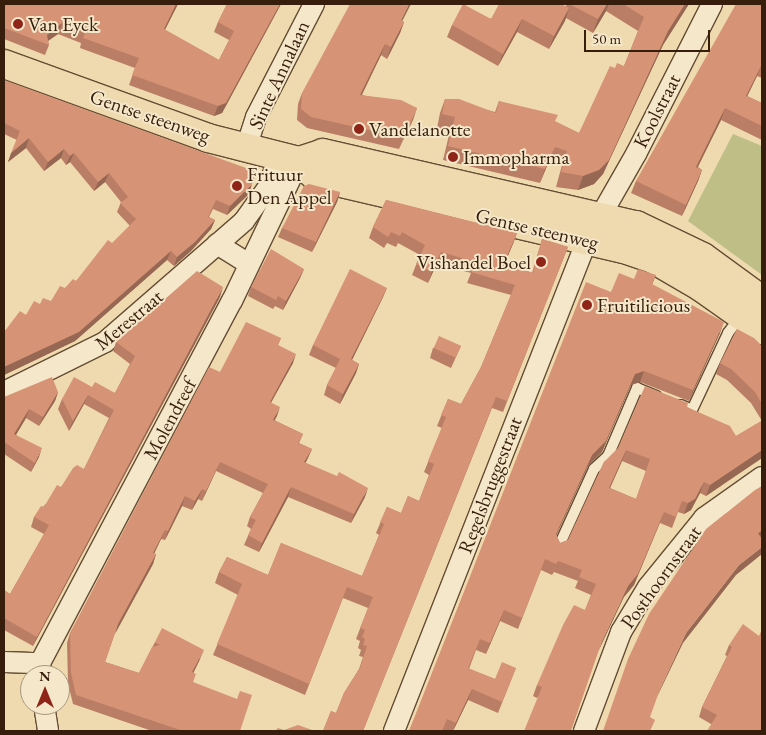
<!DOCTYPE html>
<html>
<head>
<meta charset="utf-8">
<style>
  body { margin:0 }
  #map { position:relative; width:766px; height:735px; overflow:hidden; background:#eedaae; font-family:"EB Garamond",serif }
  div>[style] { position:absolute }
  .green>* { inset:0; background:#bebe86 }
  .roads { filter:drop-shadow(1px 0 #654c34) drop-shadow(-1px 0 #654c34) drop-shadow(0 1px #654c34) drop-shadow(0 -1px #654c34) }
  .lane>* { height:10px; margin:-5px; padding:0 5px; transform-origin:5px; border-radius:5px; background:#f4e7ca }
  .street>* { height:20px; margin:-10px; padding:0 10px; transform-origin:10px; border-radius:10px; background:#f4e7ca }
  .primary>* { height:28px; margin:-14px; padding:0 14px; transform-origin:14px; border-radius:14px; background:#eedaae }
  .wall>* { inset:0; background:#b97e65 }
  .shaded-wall>* { inset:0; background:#966752 }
  .building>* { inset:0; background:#d79375; transform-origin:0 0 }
  .dots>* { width:14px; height:14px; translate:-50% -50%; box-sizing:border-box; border:2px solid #f4e7ca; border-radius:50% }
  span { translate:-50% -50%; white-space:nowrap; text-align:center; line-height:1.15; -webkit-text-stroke:4px #f4e7ca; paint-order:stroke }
  .poi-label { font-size:20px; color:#371d0b }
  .left { translate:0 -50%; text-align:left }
  .right { translate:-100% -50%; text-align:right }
  .street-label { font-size:20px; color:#371d0b }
  .frame { position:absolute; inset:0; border:5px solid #371d0b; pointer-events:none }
  .north { position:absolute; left:20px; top:665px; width:50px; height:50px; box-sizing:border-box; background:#f4e7ca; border:1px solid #a8967e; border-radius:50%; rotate:0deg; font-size:14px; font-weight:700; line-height:20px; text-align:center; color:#371d0b }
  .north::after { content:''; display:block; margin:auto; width:18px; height:22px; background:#8f2418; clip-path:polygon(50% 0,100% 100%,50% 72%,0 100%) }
  .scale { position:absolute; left:584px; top:30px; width:126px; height:22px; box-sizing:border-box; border:2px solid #371d0b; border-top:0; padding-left:6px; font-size:15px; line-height:18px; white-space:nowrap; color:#371d0b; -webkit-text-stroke:4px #f4e7ca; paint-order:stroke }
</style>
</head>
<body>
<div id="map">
  <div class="green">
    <i style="clip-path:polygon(733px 134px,762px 146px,762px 275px,688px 221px)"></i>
  </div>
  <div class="roads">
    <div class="lane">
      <i style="left:681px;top:405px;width:12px;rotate:24deg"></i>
      <i style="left:692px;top:410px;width:85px;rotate:-64.9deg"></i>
      <i style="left:728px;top:333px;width:21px;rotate:-53deg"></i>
      <i style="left:558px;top:548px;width:87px;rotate:-65.5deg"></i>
      <i style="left:594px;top:469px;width:19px;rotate:-43deg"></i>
      <i style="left:608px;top:456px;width:74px;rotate:-66.9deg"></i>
      <i style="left:637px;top:388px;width:21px;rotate:23deg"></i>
    </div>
    <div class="street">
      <i style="left:246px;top:148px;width:33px;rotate:-72deg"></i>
      <i style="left:256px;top:117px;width:127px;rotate:-62.8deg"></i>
      <i style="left:600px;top:217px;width:73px;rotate:-60.3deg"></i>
      <i style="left:636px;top:154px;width:168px;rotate:-63.1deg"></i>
      <i style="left:217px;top:244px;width:36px;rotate:32deg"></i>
      <i style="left:4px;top:392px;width:113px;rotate:-26.3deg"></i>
      <i style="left:105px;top:342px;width:184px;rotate:-41deg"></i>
      <i style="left:244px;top:221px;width:43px;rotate:-54.5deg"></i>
      <i style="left:269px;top:186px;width:32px;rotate:-72deg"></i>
      <i style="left:4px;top:662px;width:36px;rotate:2deg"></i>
      <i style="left:41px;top:675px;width:12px;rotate:-95deg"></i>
      <i style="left:40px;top:663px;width:410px;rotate:-62.1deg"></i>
      <i style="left:232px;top:301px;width:155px;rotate:-64.4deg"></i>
      <i style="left:44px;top:705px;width:26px;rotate:81deg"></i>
      <i style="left:394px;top:731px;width:528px;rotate:-68.54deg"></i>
      <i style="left:584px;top:731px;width:106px;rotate:-69.5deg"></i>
      <i style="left:621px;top:632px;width:52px;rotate:-59deg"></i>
      <i style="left:648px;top:587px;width:89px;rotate:-50.9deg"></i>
      <i style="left:704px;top:518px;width:71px;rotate:-35.3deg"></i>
    </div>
    <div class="primary">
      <i style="left:4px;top:64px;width:217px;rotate:19.9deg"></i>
      <i style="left:208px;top:138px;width:94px;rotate:14.2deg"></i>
      <i style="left:299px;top:161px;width:23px;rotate:43deg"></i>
      <i style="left:316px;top:177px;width:316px;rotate:13.2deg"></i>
      <i style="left:624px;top:249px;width:31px;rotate:19deg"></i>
      <i style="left:653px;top:259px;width:56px;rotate:30.3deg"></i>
      <i style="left:701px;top:287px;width:75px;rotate:35.2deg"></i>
      <i style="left:299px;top:161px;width:25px;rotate:-18deg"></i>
      <i style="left:323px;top:153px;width:321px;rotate:13deg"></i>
      <i style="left:636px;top:225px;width:74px;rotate:25.5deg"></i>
      <i style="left:703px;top:257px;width:73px;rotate:36.1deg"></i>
    </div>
  </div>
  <div class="wall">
    <i style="clip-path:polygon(4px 4px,178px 4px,165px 30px,219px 60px,229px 40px,214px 32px,218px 22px,227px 4px,281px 4px,222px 113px,214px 116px,129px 85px,135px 68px,80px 48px,81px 43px,58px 34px,48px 41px,49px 45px,45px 55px,4px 39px)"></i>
    <i style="clip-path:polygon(567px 4px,689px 4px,663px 45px,603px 174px,594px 184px,578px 190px,556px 187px,562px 165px,549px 161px,540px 183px,443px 160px,450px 131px,437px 128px,440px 113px,445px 99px,495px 112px,499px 101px,555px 122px,579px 133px,615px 68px,624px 66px,638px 31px,606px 11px,593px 33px,566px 18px,549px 49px,517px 32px,498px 66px,447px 37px,452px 25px,566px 6px)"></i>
    <i style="clip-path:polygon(762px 4px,762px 78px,757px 76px,747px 96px,762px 103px,762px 140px,721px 120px,698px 167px,702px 170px,698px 181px,682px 216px,631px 193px,636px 181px)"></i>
    <i style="clip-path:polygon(402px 21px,404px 22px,400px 33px,387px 59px,381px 55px,362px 95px,417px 108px,399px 149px,307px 128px,297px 120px,298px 104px,302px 93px)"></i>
    <i style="clip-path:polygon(4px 80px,249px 194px,227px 215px,213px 209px,209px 217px,215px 220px,211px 229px,191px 251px,174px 266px,167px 260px,75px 341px,4px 375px,4px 332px,40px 304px,51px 301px,65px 288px,76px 281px,130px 226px,117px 212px,121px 202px,105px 182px,94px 191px,70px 162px,66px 165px,61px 158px,44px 171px,26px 148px,8px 162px,17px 140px,4px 134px)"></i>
    <i style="clip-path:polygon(340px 192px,337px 202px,312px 252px,278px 237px,282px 228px)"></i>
    <i style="clip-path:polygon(386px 200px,517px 233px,505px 263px,532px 273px,542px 239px,568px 247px,503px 412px,492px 408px,363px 731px,323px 731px,331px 711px,336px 713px,344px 693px,359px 669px,363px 657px,359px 656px,361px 650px,358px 648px,360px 641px,356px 639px,368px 608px,343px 598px,305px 695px,213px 655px,238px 595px,215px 583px,219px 572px,227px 557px,268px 575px,281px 543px,362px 576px,379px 535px,376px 533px,387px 507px,401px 513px,408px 496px,419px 501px,429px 475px,424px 472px,442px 428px,437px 426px,448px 399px,461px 404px,481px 367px,511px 295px,467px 283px,471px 273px,437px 263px,428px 283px,412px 275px,420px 255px,398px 243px,396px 247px,387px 243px,384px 248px,369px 238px,373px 227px)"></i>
    <i style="clip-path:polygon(304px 269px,300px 278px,283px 310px,275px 306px,273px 309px,248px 296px,251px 287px)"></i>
    <i style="clip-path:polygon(evenodd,656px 275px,652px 285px,720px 333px,689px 401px,640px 382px,631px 385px,602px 452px,588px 466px,556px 535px,560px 543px,568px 540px,604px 462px,687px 407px,736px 436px,762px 421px,751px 403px,727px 380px,716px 374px,720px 363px,762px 346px,762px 458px,706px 496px,700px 493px,691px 510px,684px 514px,678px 512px,672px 528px,660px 523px,634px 585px,537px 698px,533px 696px,537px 685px,585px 610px,591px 595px,575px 588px,578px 581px,554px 572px,552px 575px,541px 570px,518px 629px,500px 621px,486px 654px,476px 650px,469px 669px,495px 679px,516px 668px,498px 713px,468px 700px,453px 731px,447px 731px,443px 730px,443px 731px,409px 731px,611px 292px,634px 279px,656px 275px,622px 461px,646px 471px,636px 499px,610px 488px,622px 461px)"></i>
    <i style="clip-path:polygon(387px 288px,383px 297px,352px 360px,359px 364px,356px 373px,340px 404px,324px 395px,327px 385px,336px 368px,309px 355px,313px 345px)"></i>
    <i style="clip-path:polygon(220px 297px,33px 646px,4px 630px,4px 590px,10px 594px,44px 534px,31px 527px,34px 517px,61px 487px,84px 469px,109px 418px,84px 404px,69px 431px,58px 409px,62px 399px,92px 387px,115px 393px,130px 364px,113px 351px,116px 342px)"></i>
    <i style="clip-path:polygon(281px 338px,278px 345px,293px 363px,271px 403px,277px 416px,274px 420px,303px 434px,299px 443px,312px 449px,305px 463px,365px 497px,351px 523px,288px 497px,259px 552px,244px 545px,251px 529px,247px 526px,250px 517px,263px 493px,216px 471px,202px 501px,198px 499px,192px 510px,182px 506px,165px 540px,161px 539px,154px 554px,156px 554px,153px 564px,115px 633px,105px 662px,139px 673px,155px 642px,200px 659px,193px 673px,193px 682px,240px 731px,152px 731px,73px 704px,68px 683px,67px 643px,70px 633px,220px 372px)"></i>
    <i style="clip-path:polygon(461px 346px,451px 368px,430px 358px,433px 348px)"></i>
    <i style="clip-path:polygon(58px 392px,55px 401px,39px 426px,26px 418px,16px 435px,39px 457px,31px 472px,4px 454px,4px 397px)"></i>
    <i style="clip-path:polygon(759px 636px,762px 731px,711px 724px,699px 717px,702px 707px,727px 656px,725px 655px,729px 645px)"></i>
  </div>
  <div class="shaded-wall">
    <i style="clip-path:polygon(176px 4px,178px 4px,160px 39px,164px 29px)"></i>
    <i style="clip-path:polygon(280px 4px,281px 4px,222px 113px,214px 116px,218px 106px)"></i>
    <i style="clip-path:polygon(409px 4px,411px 4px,397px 31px,401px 20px)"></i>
    <i style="clip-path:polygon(607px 4px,609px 4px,606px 11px,593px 33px,598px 19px)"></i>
    <i style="clip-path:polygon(685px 4px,689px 4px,663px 45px,603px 174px,594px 184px,578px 190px,583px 176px,668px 31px)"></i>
    <i style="clip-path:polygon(569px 8px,565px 21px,549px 49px,554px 36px)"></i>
    <i style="clip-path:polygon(522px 19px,517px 32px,498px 66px,503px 54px)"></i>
    <i style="clip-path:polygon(404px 22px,400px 33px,387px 59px,391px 47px)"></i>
    <i style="clip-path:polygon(62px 23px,58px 34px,45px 43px,47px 35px)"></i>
    <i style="clip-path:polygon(385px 44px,381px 55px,356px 106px,360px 95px)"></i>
    <i style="clip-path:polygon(762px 64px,757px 76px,742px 107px,746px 96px)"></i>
    <i style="clip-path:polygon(417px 108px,413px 120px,399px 149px,404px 138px)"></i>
    <i style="clip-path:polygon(725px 108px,721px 120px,692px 178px,696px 167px)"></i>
    <i style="clip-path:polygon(29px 138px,26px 148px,8px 162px,11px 153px)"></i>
    <i style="clip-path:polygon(555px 147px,549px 161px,540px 183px,545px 169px)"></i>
    <i style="clip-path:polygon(64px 149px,61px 158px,44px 171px,48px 162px)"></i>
    <i style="clip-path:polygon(74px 153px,70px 162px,66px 165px,70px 156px)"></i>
    <i style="clip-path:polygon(702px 170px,698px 181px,682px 216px,686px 205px)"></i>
    <i style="clip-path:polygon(109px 173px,105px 182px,94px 191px,98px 182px)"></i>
    <i style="clip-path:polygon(252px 184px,249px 194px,227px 215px,230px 206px)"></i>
    <i style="clip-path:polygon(340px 192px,337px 202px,312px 252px,316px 242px)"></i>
    <i style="clip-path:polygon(215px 220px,211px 229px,191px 251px,174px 266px,177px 257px)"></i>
    <i style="clip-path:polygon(517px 233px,513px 244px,500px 274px,504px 263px)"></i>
    <i style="clip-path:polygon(171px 251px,167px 260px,75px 341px,4px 375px,4px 367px)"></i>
    <i style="clip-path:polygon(441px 252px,437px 263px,428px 283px,432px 272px)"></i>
    <i style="clip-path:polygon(304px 269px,300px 278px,283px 310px,286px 301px)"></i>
    <i style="clip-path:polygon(223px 287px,220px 297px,33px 646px,37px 637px)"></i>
    <i style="clip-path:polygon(387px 288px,383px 297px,348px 368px,351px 359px)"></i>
    <i style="clip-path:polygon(724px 322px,720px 333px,689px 401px,693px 390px)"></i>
    <i style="clip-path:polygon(296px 354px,293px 363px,266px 411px,270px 402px)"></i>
    <i style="clip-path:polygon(359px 364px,356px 373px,340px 404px,343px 394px)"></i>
    <i style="clip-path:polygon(644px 371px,640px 382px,631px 385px,602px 452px,588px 466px,552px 545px,556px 534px,592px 455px,635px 374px)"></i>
    <i style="clip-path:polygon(58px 392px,55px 401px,39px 426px,43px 417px)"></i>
    <i style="clip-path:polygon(88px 395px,84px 404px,69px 431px,73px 421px)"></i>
    <i style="clip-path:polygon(280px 407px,277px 416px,270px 429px,273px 420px)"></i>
    <i style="clip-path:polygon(29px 409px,26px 418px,11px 443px,14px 434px)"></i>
    <i style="clip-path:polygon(42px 448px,39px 457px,31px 472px,35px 463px)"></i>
    <i style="clip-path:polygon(312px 449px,308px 458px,301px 472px,304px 462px)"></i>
    <i style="clip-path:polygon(626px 450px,622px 461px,605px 499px,609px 488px)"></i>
    <i style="clip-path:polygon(762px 450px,762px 458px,706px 496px,710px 485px)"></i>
    <i style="clip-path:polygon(220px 462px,216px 471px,202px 501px,206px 491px)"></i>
    <i style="clip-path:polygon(704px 482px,700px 493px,691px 510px,684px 514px,688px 503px)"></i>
    <i style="clip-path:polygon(291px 487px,288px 497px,259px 552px,262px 543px)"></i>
    <i style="clip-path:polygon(368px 488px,365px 497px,351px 523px,354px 514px)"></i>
    <i style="clip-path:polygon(202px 489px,198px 499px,192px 510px,195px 501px)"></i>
    <i style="clip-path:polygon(185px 496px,182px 506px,165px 540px,168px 531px)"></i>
    <i style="clip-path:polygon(664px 512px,634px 585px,624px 597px,598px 652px,602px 641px,628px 586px)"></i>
    <i style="clip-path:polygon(165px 530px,161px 539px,150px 562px,153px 553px)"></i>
    <i style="clip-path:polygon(762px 530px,762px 537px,754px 542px,758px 533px)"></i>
    <i style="clip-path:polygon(762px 547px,762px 554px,736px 575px,683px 643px,656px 699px,660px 689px,686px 633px,739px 565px)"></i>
    <i style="clip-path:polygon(156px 554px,153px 564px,115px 634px,118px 624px)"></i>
    <i style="clip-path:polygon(504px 610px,500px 621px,486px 654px,490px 643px)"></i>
    <i style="clip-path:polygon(204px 650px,200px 659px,189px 682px,192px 672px)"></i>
    <i style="clip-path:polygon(472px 689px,468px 700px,453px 731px,456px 723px)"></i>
  </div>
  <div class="building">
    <i style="clip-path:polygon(4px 4px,176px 4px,164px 29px,219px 60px,234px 31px,218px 22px,227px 4px,280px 4px,226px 103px,218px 106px,132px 75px,139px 58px,83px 38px,85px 33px,62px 23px,47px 35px,49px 45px,4px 28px)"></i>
    <i style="clip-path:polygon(350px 4px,409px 4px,401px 20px,404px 22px,391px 47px,385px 44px,360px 95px,401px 100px,417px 108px,404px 138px,311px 117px,301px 109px,302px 93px)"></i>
    <i style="clip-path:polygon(463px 4px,491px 19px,499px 4px,561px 4px,569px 8px,554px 36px,522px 19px,503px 54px,452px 25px)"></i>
    <i style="clip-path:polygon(569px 4px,607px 4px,598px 19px)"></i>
    <i style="clip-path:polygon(623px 4px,685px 4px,668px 31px,609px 160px,599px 170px,583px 176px,561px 172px,567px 151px,555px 147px,545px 169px,448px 146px,455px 117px,442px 114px,445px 99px,459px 99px,496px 113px,499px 101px,558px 115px,555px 121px,579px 133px,610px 66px,615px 68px,617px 63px,624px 66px,644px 17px)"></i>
    <i style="clip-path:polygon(736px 4px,762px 4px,762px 65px,762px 64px,746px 96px,762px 103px,762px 126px,725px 108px,696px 167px,702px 170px,686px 205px,636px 181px)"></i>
    <i style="clip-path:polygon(4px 80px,257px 172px,252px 184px,230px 206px,216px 200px,208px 217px,215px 220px,195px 242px,177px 257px,171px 251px,79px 332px,4px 367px,4px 332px,20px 311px,26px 315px,34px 301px,40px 304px,43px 298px,51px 301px,60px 286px,65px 288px,73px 279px,76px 281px,108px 240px,112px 243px,136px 219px,120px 203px,128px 197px,109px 173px,98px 182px,74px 153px,70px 156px,64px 149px,48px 162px,29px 138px,11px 153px,20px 131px,4px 123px)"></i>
    <i style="clip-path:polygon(309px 184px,340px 192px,316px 242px,282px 228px,304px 186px)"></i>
    <i style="clip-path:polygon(386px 200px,517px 233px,504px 263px,533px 273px,542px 239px,568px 247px,507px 401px,496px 397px,363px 731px,323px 731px,331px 711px,336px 713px,344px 693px,360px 668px,367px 646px,363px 645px,365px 639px,362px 637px,365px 630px,360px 628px,373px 597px,347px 587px,309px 684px,217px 644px,242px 584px,219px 572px,227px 557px,268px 575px,281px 543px,362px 576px,384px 524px,380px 522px,387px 507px,401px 513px,408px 496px,419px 501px,434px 464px,428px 461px,446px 417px,441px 415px,448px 399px,461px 404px,481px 367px,515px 285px,471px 272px,476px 262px,441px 252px,432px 272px,416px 264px,425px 245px,402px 232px,400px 236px,391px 232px,388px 237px,373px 227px)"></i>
    <i style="clip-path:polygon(271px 249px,304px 269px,286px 301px,278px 296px,276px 300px,251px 287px)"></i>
    <i style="clip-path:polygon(350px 269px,387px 288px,351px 359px,359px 364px,343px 394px,327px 385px,340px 359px,313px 345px)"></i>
    <i style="clip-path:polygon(evenodd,638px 269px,656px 275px,652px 284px,724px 322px,693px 390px,644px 371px,635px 374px,606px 441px,592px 455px,556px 534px,560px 543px,568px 540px,604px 462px,618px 448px,645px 386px,688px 403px,687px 407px,730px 426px,736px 436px,761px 421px,762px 421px,762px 450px,710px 485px,704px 482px,695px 499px,688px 503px,682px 501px,676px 517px,664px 512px,638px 574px,628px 586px,602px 641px,571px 731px,524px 731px,542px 687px,537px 685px,563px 625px,574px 605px,585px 610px,596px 584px,579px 577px,582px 570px,558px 561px,556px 564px,545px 559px,522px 618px,504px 610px,490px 643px,480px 639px,468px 668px,495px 679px,502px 662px,516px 668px,502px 702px,472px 689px,456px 723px,447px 719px,442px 731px,409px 731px,586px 282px,611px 292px,619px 273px,634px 279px,638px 269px,626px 450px,650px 459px,636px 499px,609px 488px,626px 450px)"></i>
    <i style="clip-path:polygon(197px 271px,223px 287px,37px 637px,4px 618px,4px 590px,10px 594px,49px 525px,34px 517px,41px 506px,44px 507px,57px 485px,61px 487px,73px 468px,77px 465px,84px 469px,114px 410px,88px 395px,73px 421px,62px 399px,74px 377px,92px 387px,95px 382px,115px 393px,135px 356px,116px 342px)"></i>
    <i style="clip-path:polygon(246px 322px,281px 338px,278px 345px,296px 354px,270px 402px,280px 407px,273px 420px,303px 434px,298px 443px,312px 449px,304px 462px,337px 476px,339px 472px,368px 488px,354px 514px,291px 487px,262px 543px,248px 535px,256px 520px,250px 517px,268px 484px,220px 462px,206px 491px,202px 489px,195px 501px,185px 496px,168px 531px,165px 530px,153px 553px,156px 554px,118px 624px,105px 662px,139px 673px,152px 647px,160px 645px,155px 642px,162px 628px,204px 650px,192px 672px,196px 674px,193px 682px,237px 699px,240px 691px,252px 695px,240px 731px,183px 731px,76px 695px,71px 673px,70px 633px,209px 367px,220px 372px)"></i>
    <i style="clip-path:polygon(737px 329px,754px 338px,762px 346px,762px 404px,755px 392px,731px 369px,720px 363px)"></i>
    <i style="left:439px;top:336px;width:24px;height:13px;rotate:24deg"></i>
    <i style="clip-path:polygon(52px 377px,58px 392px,43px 417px,29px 409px,14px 434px,42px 448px,35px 463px,4px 442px,4px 397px)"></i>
    <i style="clip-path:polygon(762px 486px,762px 530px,758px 533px,762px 539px,762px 547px,739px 565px,686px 633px,660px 689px,650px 717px,655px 720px,650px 731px,603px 731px,628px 659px,649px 614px,706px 529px,755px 490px)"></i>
    <i style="clip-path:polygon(743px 624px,759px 636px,762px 629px,762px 731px,707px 731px,717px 715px,702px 707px,732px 647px,729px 645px)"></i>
    <i style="clip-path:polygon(298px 725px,315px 731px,275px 731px,278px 728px,284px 730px)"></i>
  </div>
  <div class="dots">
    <i style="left:18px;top:24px;background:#8f2418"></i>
    <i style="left:359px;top:129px;background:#8f2418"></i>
    <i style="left:453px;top:157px;background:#8f2418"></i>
    <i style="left:237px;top:186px;background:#8f2418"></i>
    <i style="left:541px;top:262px;background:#8f2418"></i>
    <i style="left:587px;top:305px;background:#8f2418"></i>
  </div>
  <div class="poi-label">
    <span class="left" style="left:28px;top:24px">Van Eyck</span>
    <span class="left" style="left:369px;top:129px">Vandelanotte</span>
    <span class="left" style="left:463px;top:157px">Immopharma</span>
    <span class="left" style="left:247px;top:186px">Frituur<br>Den Appel</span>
    <span class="right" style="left:531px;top:262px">Vishandel Boel</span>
    <span class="left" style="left:597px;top:305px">Fruitilicious</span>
  </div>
  <div class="street-label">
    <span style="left:279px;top:75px;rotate:-65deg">Sinte Annalaan</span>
    <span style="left:657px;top:111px;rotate:-63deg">Koolstraat</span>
    <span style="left:150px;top:116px;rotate:19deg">Gentse steenweg</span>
    <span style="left:537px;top:229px;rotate:13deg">Gentse steenweg</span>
    <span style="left:129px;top:320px;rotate:-40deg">Merestraat</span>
    <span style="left:170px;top:419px;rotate:-62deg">Molendreef</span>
    <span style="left:490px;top:485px;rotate:-69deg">Regelsbruggestraat</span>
    <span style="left:661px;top:577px;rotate:-54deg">Posthoornstraat</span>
  </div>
  <div class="frame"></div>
  <div class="north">N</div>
  <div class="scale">50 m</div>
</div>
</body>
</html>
